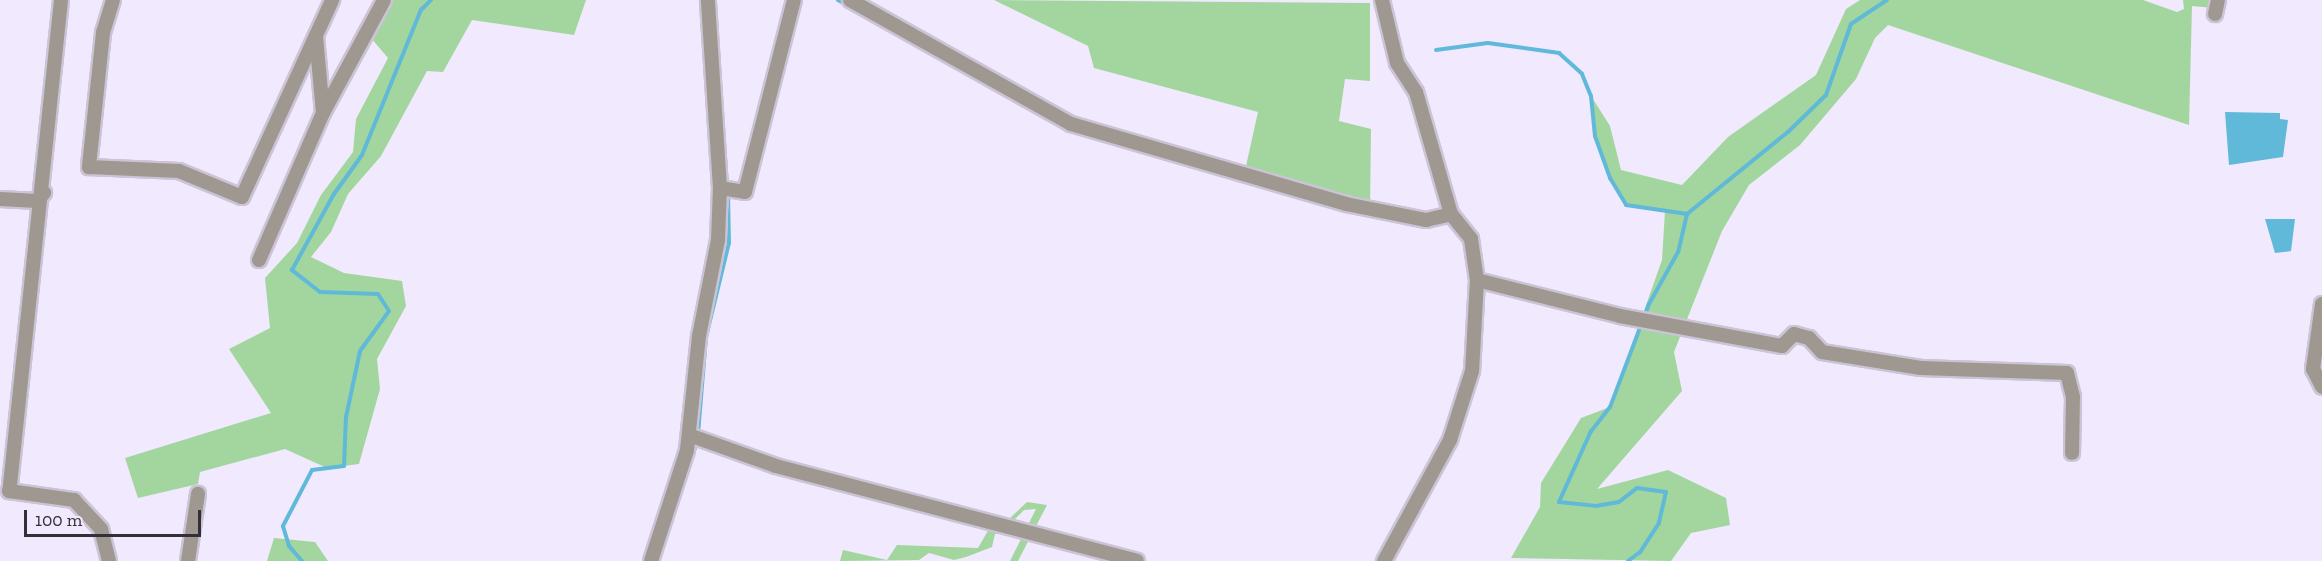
<!DOCTYPE html>
<html>
<head>
<meta charset="utf-8">
<style>
  body { margin:0 }
  #map { position:relative; width:2322px; height:561px; overflow:hidden; background:#f1e9fe; font-family:"Zilla Slab",serif }
  div>[style] { position:absolute }
  .green>* { inset:0; background:#a2d69e }
  .water>* { inset:0; background:#60b9d8 }
  .stream>* { height:4px; margin:-2px; padding:0 2px; transform-origin:2px; border-radius:2px; background:#60b9d8 }
  .roads { filter:drop-shadow(2px 0 #cbc4d6) drop-shadow(-2px 0 #cbc4d6) drop-shadow(0 2px #cbc4d6) drop-shadow(0 -2px #cbc4d6) }
  .minor>* { height:14px; margin:-7px; padding:0 7px; transform-origin:7px; border-radius:7px; background:#9f9890 }
  span { translate:-50% -50%; white-space:nowrap; text-align:center; line-height:1.15; -webkit-text-stroke:4.5px #f1e9fe; paint-order:stroke }
  .scale { position:absolute; left:24px; top:510px; width:177px; height:27px; box-sizing:border-box; border:3px solid #322f37; border-top:0; padding-left:8px; font-size:18px; line-height:21px; white-space:nowrap; color:#322f37; -webkit-text-stroke:4px #f1e9fe; paint-order:stroke }
</style>
</head>
<body>
<div id="map">
  <div class="green">
    <i style="clip-path:polygon(392px 0,586px 0,574px 35px,472px 20px,443px 72px,427px 71px,381px 156px,348px 194px,331px 232px,311px 257px,344px 273px,402px 281px,406px 306px,377px 359px,380px 389px,359px 464px,327px 468px,285px 449px,200px 472px,198px 484px,138px 498px,125px 458px,271px 413px,229px 349px,270px 328px,265px 278px,297px 243px,321px 195px,353px 152px,356px 119px,388px 58px,371px 38px)"></i>
    <i style="clip-path:polygon(994px 0,1370px 3px,1370px 81px,1345px 79px,1339px 121px,1371px 129px,1370px 208px,1244px 175px,1258px 112px,1094px 68px,1088px 46px)"></i>
    <i style="clip-path:polygon(1860px 0,2143px 0,2177px 12px,2184px 9px,2183px 0,2215px 0,2214px 8px,2192px 6px,2189px 125px,1888px 25px,1875px 38px,1856px 79px,1800px 145px,1749px 185px,1722px 231px,1674px 352px,1682px 391px,1597px 489px,1668px 470px,1726px 498px,1730px 525px,1691px 533px,1671px 561px,1511px 558px,1540px 507px,1541px 483px,1581px 418px,1610px 407px,1662px 260px,1665px 211px,1626px 205px,1610px 178px,1595px 136px,1591px 96px,1610px 126px,1621px 170px,1682px 185px,1728px 137px,1816px 75px,1846px 9px)"></i>
    <i style="clip-path:polygon(1027px 502px,1047px 505px,1018px 561px,1010px 561px,1036px 509px,1024px 510px,1011px 523px,1008px 534px,995px 534px,992px 547px,966px 557px,954px 560px,929px 553px,919px 560px,840px 561px,843px 550px,887px 560px,897px 545px,978px 548px,993px 522px,1008px 520px)"></i>
    <i style="clip-path:polygon(274px 538px,315px 542px,328px 561px,267px 561px)"></i>
  </div>
  <div class="water">
    <i style="clip-path:polygon(2225px 112px,2280px 113px,2280px 119px,2288px 120px,2283px 157px,2229px 165px)"></i>
    <i style="clip-path:polygon(2265px 219px,2295px 219px,2291px 251px,2275px 253px)"></i>
  </div>
  <div class="stream">
    <i style="left:715px;top:0;width:11px;rotate:90deg"></i>
    <i style="left:838px;top:0;width:10px;rotate:29deg"></i>
    <i style="left:1436px;top:50px;width:52px;rotate:-7.7deg"></i>
    <i style="left:1488px;top:43px;width:72px;rotate:8deg"></i>
    <i style="left:1559px;top:53px;width:31px;rotate:42deg"></i>
    <i style="left:1582px;top:74px;width:24px;rotate:68deg"></i>
    <i style="left:1591px;top:96px;width:40px;rotate:84.3deg"></i>
    <i style="left:1595px;top:136px;width:45px;rotate:70.3deg"></i>
    <i style="left:1610px;top:178px;width:31px;rotate:59deg"></i>
    <i style="left:1626px;top:205px;width:62px;rotate:8.4deg"></i>
    <i style="left:1687px;top:214px;width:39px;rotate:103deg"></i>
    <i style="left:1678px;top:252px;width:60px;rotate:119.1deg"></i>
    <i style="left:1649px;top:304px;width:110px;rotate:110.7deg"></i>
    <i style="left:1610px;top:407px;width:31px;rotate:128deg"></i>
    <i style="left:1591px;top:431px;width:78px;rotate:114.3deg"></i>
    <i style="left:1559px;top:502px;width:37px;rotate:6deg"></i>
    <i style="left:1596px;top:506px;width:23px;rotate:-10deg"></i>
    <i style="left:1619px;top:502px;width:23px;rotate:-38deg"></i>
    <i style="left:1637px;top:488px;width:29px;rotate:8deg"></i>
    <i style="left:1666px;top:492px;width:32px;rotate:103deg"></i>
    <i style="left:1659px;top:523px;width:35px;rotate:123deg"></i>
    <i style="left:1640px;top:552px;width:15px;rotate:143deg"></i>
    <i style="left:721px;top:105px;width:80px;rotate:85.7deg"></i>
    <i style="left:1687px;top:214px;width:130px;rotate:-39.1deg"></i>
    <i style="left:1788px;top:132px;width:53px;rotate:-44.2deg"></i>
    <i style="left:1826px;top:95px;width:75px;rotate:-70.6deg"></i>
    <i style="left:1851px;top:24px;width:43px;rotate:-33.7deg"></i>
    <i style="left:698px;top:434px;width:97px;rotate:-85.3deg"></i>
    <i style="left:706px;top:337px;width:97px;rotate:-76.3deg"></i>
    <i style="left:729px;top:243px;width:48px;rotate:-91.2deg"></i>
    <i style="left:682px;top:486px;width:46px;rotate:-71.2deg"></i>
    <i style="left:302px;top:561px;width:20px;rotate:-131deg"></i>
    <i style="left:289px;top:546px;width:21px;rotate:-107deg"></i>
    <i style="left:283px;top:526px;width:63px;rotate:-62.6deg"></i>
    <i style="left:312px;top:470px;width:32px;rotate:-7deg"></i>
    <i style="left:344px;top:466px;width:49px;rotate:-87.7deg"></i>
    <i style="left:346px;top:417px;width:67px;rotate:-78deg"></i>
    <i style="left:360px;top:351px;width:49px;rotate:-54.1deg"></i>
    <i style="left:389px;top:311px;width:20px;rotate:-123deg"></i>
    <i style="left:378px;top:294px;width:58px;rotate:-178deg"></i>
    <i style="left:320px;top:292px;width:36px;rotate:-142deg"></i>
    <i style="left:292px;top:270px;width:87px;rotate:-61.1deg"></i>
    <i style="left:334px;top:194px;width:48px;rotate:-54.3deg"></i>
    <i style="left:362px;top:155px;width:157px;rotate:-67.9deg"></i>
    <i style="left:421px;top:10px;width:14px;rotate:-45deg"></i>
  </div>
  <div class="roads">
    <div class="minor">
      <i style="left:61px;top:0;width:494px;rotate:96deg"></i>
      <i style="left:9px;top:491px;width:66px;rotate:7.9deg"></i>
      <i style="left:74px;top:500px;width:40px;rotate:47deg"></i>
      <i style="left:101px;top:529px;width:33px;rotate:76deg"></i>
      <i style="left:113px;top:0;width:34px;rotate:107deg"></i>
      <i style="left:103px;top:33px;width:135px;rotate:96deg"></i>
      <i style="left:89px;top:167px;width:90px;rotate:2.5deg"></i>
      <i style="left:179px;top:171px;width:68px;rotate:22.4deg"></i>
      <i style="left:242px;top:197px;width:217px;rotate:-65.4deg"></i>
      <i style="left:850px;top:0;width:253px;rotate:29.3deg"></i>
      <i style="left:1071px;top:124px;width:286px;rotate:16.2deg"></i>
      <i style="left:1346px;top:204px;width:82px;rotate:11.3deg"></i>
      <i style="left:1426px;top:220px;width:26px;rotate:-13deg"></i>
      <i style="left:1451px;top:214px;width:32px;rotate:51deg"></i>
      <i style="left:1471px;top:239px;width:41px;rotate:81.7deg"></i>
      <i style="left:1477px;top:280px;width:91px;rotate:93.1deg"></i>
      <i style="left:1472px;top:371px;width:72px;rotate:107.7deg"></i>
      <i style="left:1450px;top:440px;width:138px;rotate:118.6deg"></i>
      <i style="left:1382px;top:0;width:65px;rotate:76.6deg"></i>
      <i style="left:1397px;top:63px;width:35px;rotate:57deg"></i>
      <i style="left:1416px;top:92px;width:127px;rotate:74deg"></i>
      <i style="left:2215px;top:14px;width:14px;rotate:-78deg"></i>
      <i style="left:323px;top:113px;width:128px;rotate:-61.6deg"></i>
      <i style="left:720px;top:188px;width:25px;rotate:9deg"></i>
      <i style="left:745px;top:192px;width:198px;rotate:-75.7deg"></i>
      <i style="left:0;top:199px;width:37px;rotate:3deg"></i>
      <i style="left:37px;top:201px;width:11px;rotate:-49deg"></i>
      <i style="left:259px;top:260px;width:160px;rotate:-66.5deg"></i>
      <i style="left:323px;top:113px;width:77px;rotate:-95.2deg"></i>
      <i style="left:1477px;top:280px;width:147px;rotate:14.1deg"></i>
      <i style="left:1620px;top:316px;width:165px;rotate:10.5deg"></i>
      <i style="left:1782px;top:346px;width:17px;rotate:-45deg"></i>
      <i style="left:1794px;top:334px;width:16px;rotate:15deg"></i>
      <i style="left:1809px;top:338px;width:19px;rotate:47deg"></i>
      <i style="left:1822px;top:352px;width:100px;rotate:9.2deg"></i>
      <i style="left:1921px;top:368px;width:146px;rotate:2deg"></i>
      <i style="left:2067px;top:373px;width:25px;rotate:76deg"></i>
      <i style="left:2073px;top:397px;width:56px;rotate:91deg"></i>
      <i style="left:2322px;top:304px;width:66px;rotate:97.9deg"></i>
      <i style="left:2313px;top:369px;width:20px;rotate:63deg"></i>
      <i style="left:689px;top:435px;width:92px;rotate:19.6deg"></i>
      <i style="left:776px;top:466px;width:373px;rotate:14.7deg"></i>
      <i style="left:188px;top:561px;width:68px;rotate:-81.5deg"></i>
      <i style="left:651px;top:561px;width:117px;rotate:-72deg"></i>
      <i style="left:687px;top:450px;width:115px;rotate:-84deg"></i>
      <i style="left:699px;top:336px;width:98px;rotate:-78.8deg"></i>
      <i style="left:718px;top:240px;width:52px;rotate:-87.8deg"></i>
      <i style="left:720px;top:188px;width:188px;rotate:-93.7deg"></i>
    </div>
  </div>
  <div class="scale">100 m</div>
</div>
</body>
</html>
